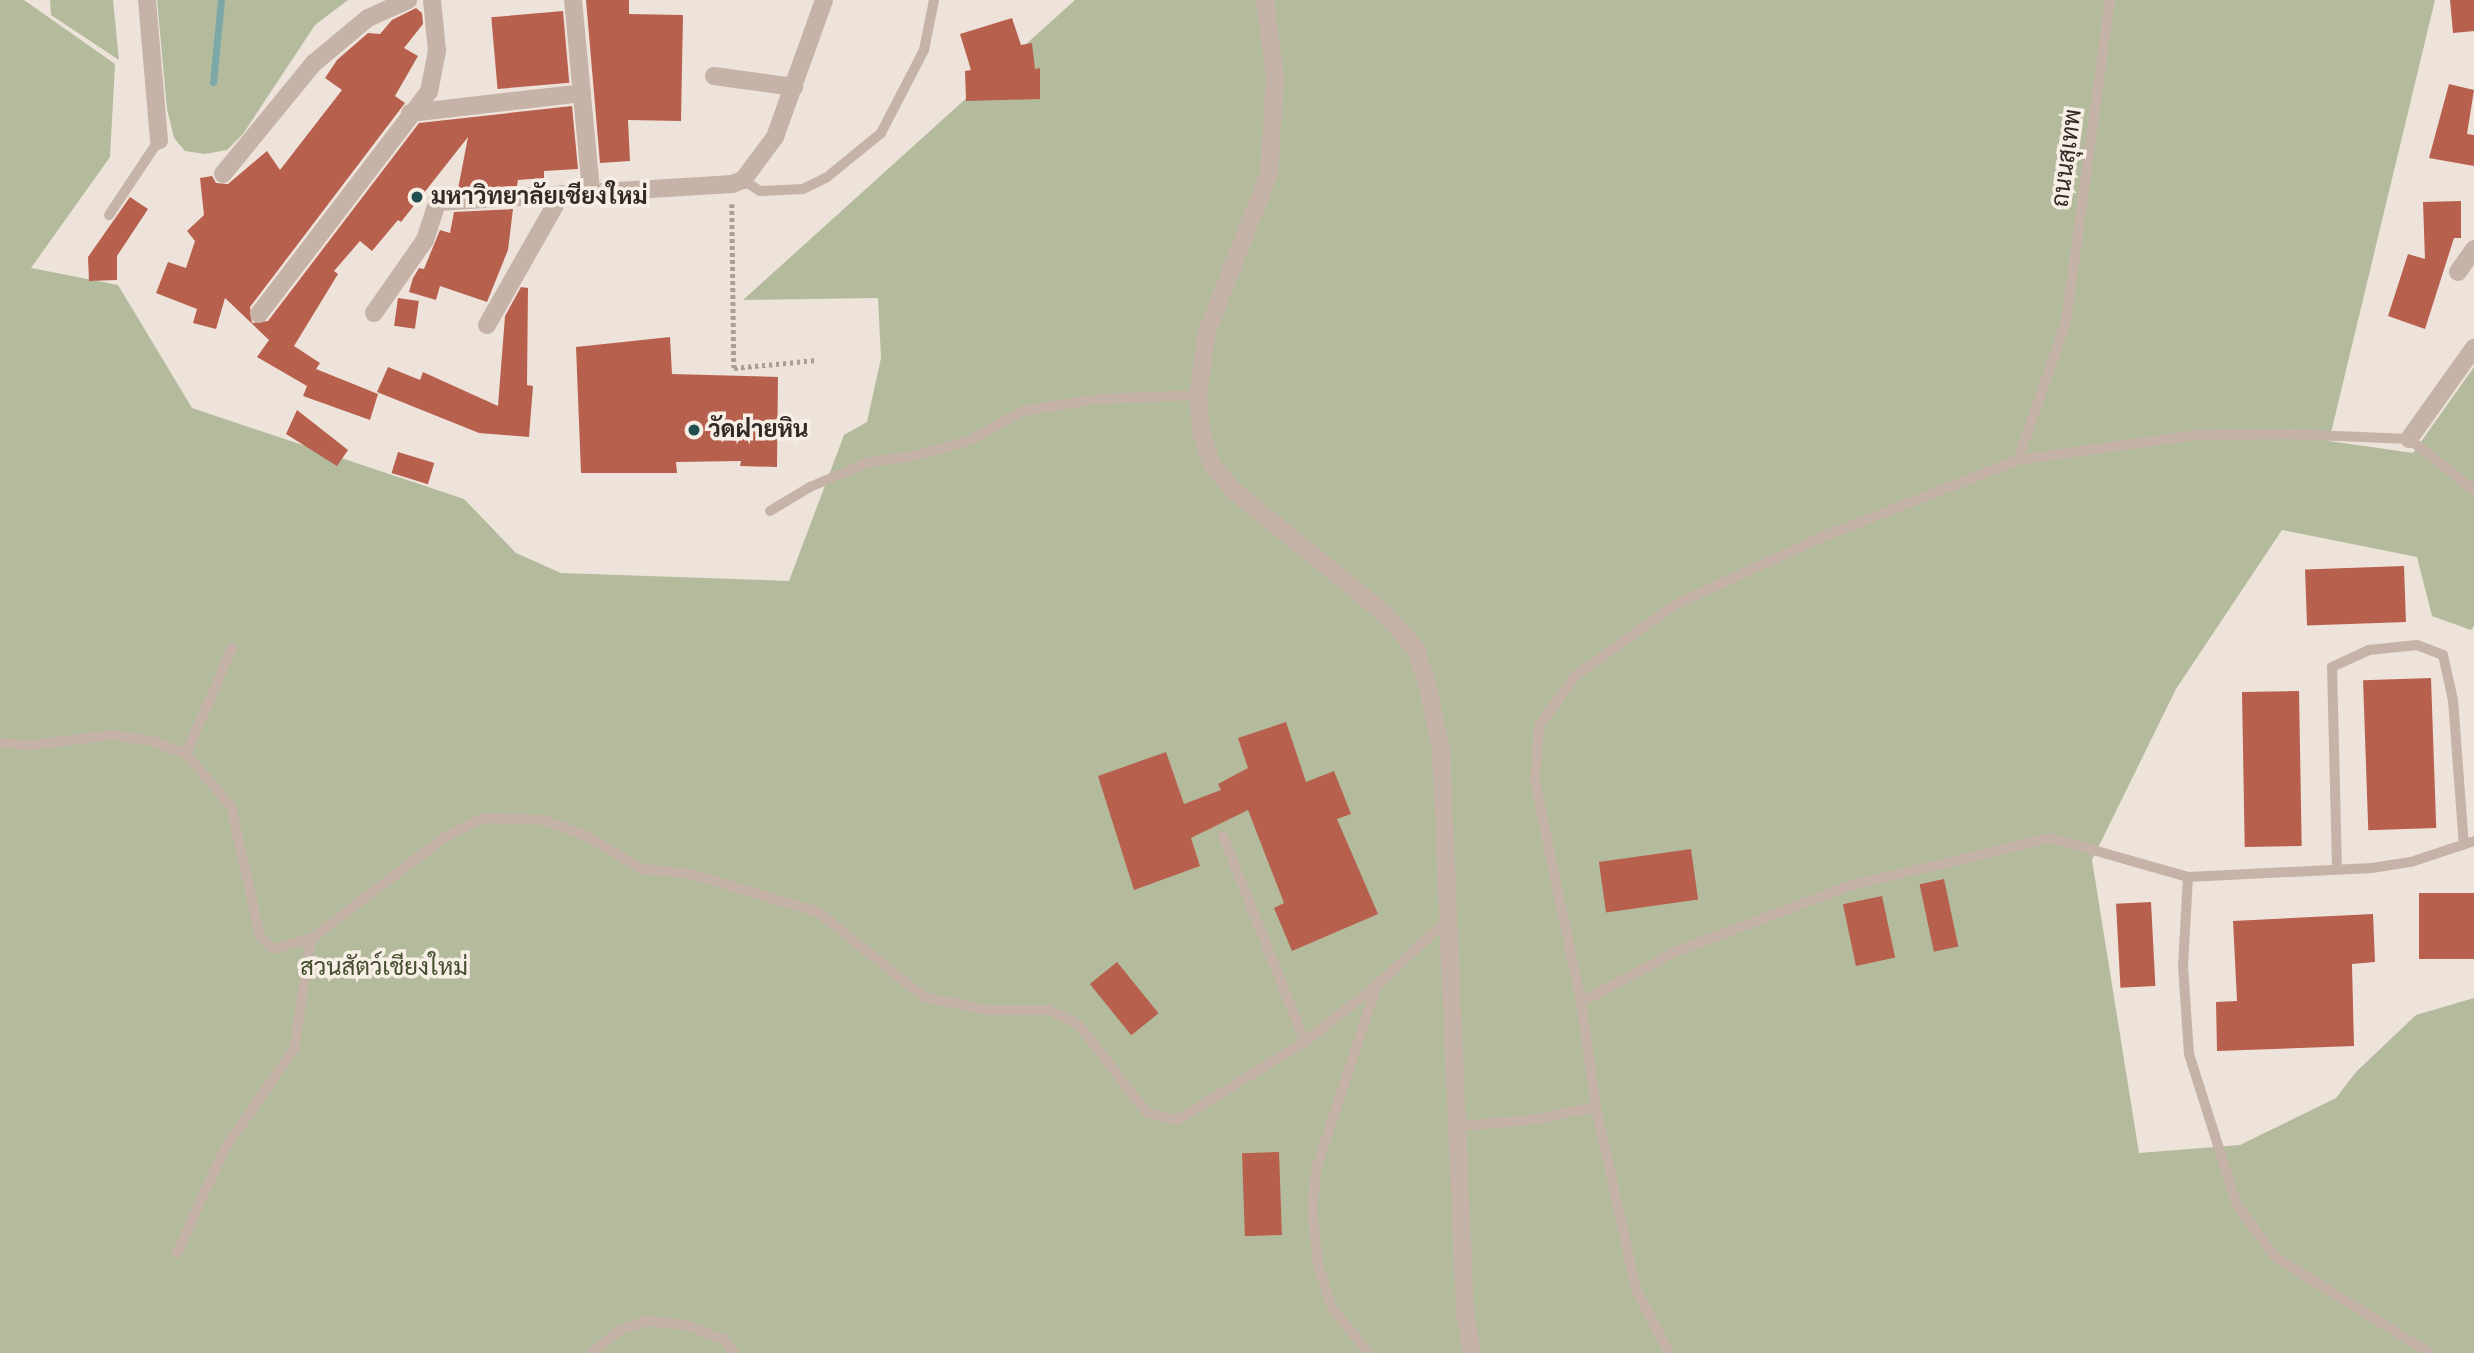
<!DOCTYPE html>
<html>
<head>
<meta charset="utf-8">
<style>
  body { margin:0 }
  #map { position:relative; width:2474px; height:1353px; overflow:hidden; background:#eee3da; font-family:"Fira Sans Condensed",Sarabun,sans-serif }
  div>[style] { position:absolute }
  .green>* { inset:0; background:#b3bb9c }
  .stream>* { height:7px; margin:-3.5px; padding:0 3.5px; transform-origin:3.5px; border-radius:3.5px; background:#7ca8a7 }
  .building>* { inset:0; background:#b8604e; transform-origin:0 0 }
  .path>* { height:4.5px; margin-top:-2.25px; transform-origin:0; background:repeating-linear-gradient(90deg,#b09d92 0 3.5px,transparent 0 7px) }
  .lane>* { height:10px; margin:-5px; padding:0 5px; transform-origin:5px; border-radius:5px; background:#c5b3a8 }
  .street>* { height:18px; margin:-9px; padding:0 9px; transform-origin:9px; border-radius:9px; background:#c5b3a8 }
  .dots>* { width:19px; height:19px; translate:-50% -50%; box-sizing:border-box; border:4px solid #f7eee6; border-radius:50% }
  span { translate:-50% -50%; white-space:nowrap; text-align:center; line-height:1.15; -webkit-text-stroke:7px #f7eee6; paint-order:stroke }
  .street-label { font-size:24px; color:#322a27 }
  .poi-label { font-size:24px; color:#322a27; font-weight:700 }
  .left { translate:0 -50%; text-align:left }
  .park-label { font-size:24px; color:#444e2e }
</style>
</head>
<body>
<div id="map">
  <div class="green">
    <i style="clip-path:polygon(0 0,24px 0,115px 64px,110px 157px,31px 268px,118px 285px,192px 408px,464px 499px,516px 553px,561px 573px,789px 581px,844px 435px,867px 422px,881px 358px,878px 298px,743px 300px,1075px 0,2435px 0,2329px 441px,2413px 453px,2474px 367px,2474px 626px,2471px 630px,2432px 616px,2417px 557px,2282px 530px,2176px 689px,2092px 860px,2139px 1153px,2240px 1145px,2336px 1098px,2356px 1072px,2416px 1015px,2474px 998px,2474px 1353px,0 1353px)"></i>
    <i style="clip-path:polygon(50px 0,113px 0,119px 60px,51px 15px)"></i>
    <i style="clip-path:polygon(157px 0,348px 0,315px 25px,243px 134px,227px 150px,205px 154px,185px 151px,174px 138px,167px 109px)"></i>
  </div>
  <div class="stream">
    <i style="left:213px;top:82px;width:82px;rotate:-84.4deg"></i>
  </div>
  <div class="building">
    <i style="clip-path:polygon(586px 0,629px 0,629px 14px,683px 15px,681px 121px,628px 120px,630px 161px,600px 163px)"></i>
    <i style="clip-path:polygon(2450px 0,2474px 0,2474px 31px,2453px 33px)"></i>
    <i style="clip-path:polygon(416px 8px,422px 13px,423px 24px,404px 48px,418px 56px,395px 96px,405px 103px,250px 307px,252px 323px,268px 321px,419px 123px,572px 106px,578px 169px,544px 171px,544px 178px,518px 180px,517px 186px,458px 189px,468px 137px,401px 222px,398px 220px,372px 251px,360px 241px,334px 271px,338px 274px,294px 346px,320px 363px,316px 369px,378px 394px,370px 420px,303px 396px,307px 386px,257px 357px,269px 340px,225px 298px,216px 329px,193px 323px,197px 309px,156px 293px,168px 262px,186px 268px,195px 241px,187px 231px,204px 215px,200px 178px,212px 176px,216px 183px,228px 184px,267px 151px,280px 170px,342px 90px,325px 78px,337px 60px,368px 33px,380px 34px,392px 20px)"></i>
    <i style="left:563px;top:11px;width:72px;height:72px;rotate:85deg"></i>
    <i style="clip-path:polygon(1012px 18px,1021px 45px,1032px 43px,1035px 69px,1040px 68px,1040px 99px,966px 101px,965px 71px,971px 70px,960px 34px)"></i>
    <i style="clip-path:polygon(2449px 84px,2474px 90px,2467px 134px,2474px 135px,2474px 166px,2429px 158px)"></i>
    <i style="clip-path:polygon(130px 197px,148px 209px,117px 256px,117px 280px,89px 281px,88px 257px)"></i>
    <i style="clip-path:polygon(2461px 201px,2461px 238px,2454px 238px,2425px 329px,2388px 316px,2408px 254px,2425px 259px,2423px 202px)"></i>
    <i style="clip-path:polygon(513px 209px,508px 250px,487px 302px,440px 286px,436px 300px,409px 292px,413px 278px,419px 268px,424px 269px,440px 230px,450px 233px,454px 212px)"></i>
    <i style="clip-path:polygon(521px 287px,528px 288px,527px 385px,533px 386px,529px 437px,479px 433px,377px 392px,388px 367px,420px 380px,423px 372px,498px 406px,505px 316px)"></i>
    <i style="left:398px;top:298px;width:21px;height:28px;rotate:8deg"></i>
    <i style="clip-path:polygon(670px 337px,672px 374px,778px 377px,777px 467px,740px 466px,741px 461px,676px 462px,677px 473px,581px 473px,576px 347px)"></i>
    <i style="clip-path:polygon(297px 410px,348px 450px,337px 466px,286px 434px)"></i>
    <i style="left:398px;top:452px;width:38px;height:22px;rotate:17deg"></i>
    <i style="left:2404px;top:566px;width:56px;height:99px;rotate:88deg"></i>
    <i style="left:2431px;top:678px;width:150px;height:68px;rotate:88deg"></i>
    <i style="left:2299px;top:691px;width:155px;height:57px;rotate:89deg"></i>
    <i style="clip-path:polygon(1286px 722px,1306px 782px,1334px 771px,1351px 814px,1337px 819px,1378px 914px,1292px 951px,1274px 908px,1284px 903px,1248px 810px,1191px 838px,1200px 866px,1134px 890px,1098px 776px,1166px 752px,1184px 804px,1221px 790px,1218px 784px,1248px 768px,1238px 738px)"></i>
    <i style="left:1691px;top:849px;width:51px;height:93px;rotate:82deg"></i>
    <i style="left:1944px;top:879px;width:69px;height:25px;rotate:78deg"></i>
    <i style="left:2474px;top:893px;width:66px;height:55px;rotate:90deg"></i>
    <i style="left:1882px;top:896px;width:63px;height:40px;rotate:78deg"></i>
    <i style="left:2151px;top:902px;width:84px;height:35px;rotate:87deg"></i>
    <i style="clip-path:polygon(2373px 914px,2375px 962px,2352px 964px,2354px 1046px,2217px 1051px,2216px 1002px,2237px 1001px,2233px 921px)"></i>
    <i style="left:1117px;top:962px;width:66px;height:35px;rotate:51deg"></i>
    <i style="left:1279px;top:1152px;width:83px;height:37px;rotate:88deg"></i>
  </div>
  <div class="path">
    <i style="left:732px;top:204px;width:164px;rotate:89.3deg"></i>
    <i style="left:734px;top:368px;width:83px;rotate:-5.5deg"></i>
  </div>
  <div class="lane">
    <i style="left:2110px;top:0;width:325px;rotate:97.8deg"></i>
    <i style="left:2066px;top:322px;width:146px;rotate:109.2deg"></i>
    <i style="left:2018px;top:460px;width:180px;rotate:-8deg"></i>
    <i style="left:2196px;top:435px;width:94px;rotate:-0.6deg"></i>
    <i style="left:2290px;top:434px;width:119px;rotate:2.4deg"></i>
    <i style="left:2409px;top:439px;width:83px;rotate:38.1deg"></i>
    <i style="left:743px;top:180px;width:20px;rotate:33deg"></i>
    <i style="left:760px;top:191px;width:43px;rotate:-2.7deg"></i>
    <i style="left:803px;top:189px;width:25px;rotate:-26deg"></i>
    <i style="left:826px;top:178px;width:71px;rotate:-39.3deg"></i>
    <i style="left:881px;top:133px;width:93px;rotate:-62.6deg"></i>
    <i style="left:924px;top:50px;width:51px;rotate:-78.7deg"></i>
    <i style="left:109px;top:215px;width:90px;rotate:-56.3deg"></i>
    <i style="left:770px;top:511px;width:47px;rotate:-31deg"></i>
    <i style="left:810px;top:487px;width:64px;rotate:-23deg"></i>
    <i style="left:869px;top:462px;width:45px;rotate:-7.6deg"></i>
    <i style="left:914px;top:456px;width:59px;rotate:-15.7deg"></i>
    <i style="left:971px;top:440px;width:59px;rotate:-29.6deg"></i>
    <i style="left:1022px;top:411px;width:78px;rotate:-8.9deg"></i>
    <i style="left:1099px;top:399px;width:99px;rotate:-2.3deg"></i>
    <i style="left:0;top:743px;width:31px;rotate:4deg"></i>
    <i style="left:31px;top:745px;width:82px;rotate:-7deg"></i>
    <i style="left:112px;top:735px;width:40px;rotate:8.5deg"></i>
    <i style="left:152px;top:741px;width:36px;rotate:21deg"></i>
    <i style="left:186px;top:754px;width:69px;rotate:49.1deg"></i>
    <i style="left:231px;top:806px;width:133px;rotate:77.4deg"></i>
    <i style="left:260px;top:936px;width:18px;rotate:45deg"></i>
    <i style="left:273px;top:949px;width:39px;rotate:-15deg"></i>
    <i style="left:311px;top:939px;width:168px;rotate:-37.3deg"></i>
    <i style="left:445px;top:837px;width:42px;rotate:-26.6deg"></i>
    <i style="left:483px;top:818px;width:60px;rotate:1.9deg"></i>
    <i style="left:543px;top:820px;width:44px;rotate:20.1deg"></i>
    <i style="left:584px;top:835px;width:67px;rotate:30.4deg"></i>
    <i style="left:642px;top:869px;width:49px;rotate:5.8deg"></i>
    <i style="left:691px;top:874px;width:133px;rotate:16.7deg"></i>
    <i style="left:818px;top:912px;width:136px;rotate:38.7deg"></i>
    <i style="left:924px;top:997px;width:65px;rotate:11.5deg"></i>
    <i style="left:988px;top:1010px;width:60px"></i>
    <i style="left:1048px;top:1010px;width:33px;rotate:25deg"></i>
    <i style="left:1078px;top:1024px;width:113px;rotate:52.2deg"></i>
    <i style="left:1147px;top:1113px;width:31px;rotate:13deg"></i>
    <i style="left:1177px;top:1120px;width:150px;rotate:-31.4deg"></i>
    <i style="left:1305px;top:1042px;width:92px;rotate:-38.4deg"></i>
    <i style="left:186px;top:754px;width:116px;rotate:-66.5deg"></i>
    <i style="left:1223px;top:836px;width:222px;rotate:68.3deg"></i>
    <i style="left:2337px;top:869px;width:202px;rotate:-91.4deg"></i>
    <i style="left:2332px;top:667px;width:41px;rotate:-24.7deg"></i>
    <i style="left:2369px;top:650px;width:48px;rotate:-5.9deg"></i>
    <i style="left:2417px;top:645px;width:28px;rotate:21deg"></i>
    <i style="left:2443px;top:655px;width:46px;rotate:77.5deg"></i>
    <i style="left:2453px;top:700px;width:145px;rotate:85.7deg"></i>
    <i style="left:2188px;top:877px;width:89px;rotate:93.2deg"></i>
    <i style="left:2183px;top:966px;width:88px;rotate:86.1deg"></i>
    <i style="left:2189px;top:1054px;width:158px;rotate:72.4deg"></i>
    <i style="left:2237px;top:1205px;width:64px;rotate:53.8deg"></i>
    <i style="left:2275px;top:1257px;width:182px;rotate:31.8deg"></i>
    <i style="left:1581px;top:1002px;width:109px;rotate:-28deg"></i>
    <i style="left:1677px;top:951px;width:184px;rotate:-20.7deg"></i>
    <i style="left:1849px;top:886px;width:208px;rotate:-13.4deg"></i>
    <i style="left:2051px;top:838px;width:142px;rotate:15.9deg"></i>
    <i style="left:2188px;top:877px;width:184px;rotate:-2.8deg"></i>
    <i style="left:2372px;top:868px;width:39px;rotate:-9deg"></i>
    <i style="left:2411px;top:862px;width:66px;rotate:-18.4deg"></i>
    <i style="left:1460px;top:1126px;width:72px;rotate:-4.8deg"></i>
    <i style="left:1532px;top:1120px;width:65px;rotate:-11.5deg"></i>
    <i style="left:177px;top:1253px;width:113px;rotate:-65.5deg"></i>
    <i style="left:224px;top:1150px;width:123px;rotate:-55.3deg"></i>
    <i style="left:294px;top:1049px;width:111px;rotate:-81.2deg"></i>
    <i style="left:591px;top:1353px;width:37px;rotate:-38deg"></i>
    <i style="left:620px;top:1330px;width:28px;rotate:-19deg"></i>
    <i style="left:646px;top:1321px;width:40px;rotate:5.7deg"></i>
    <i style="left:686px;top:1325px;width:40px;rotate:21deg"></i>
    <i style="left:723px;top:1339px;width:18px;rotate:52deg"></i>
    <i style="left:1369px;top:1353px;width:58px;rotate:-129.4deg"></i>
    <i style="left:1332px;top:1308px;width:45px;rotate:-108deg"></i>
    <i style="left:1318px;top:1265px;width:56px;rotate:-96.1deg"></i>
    <i style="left:1312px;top:1209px;width:43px;rotate:-83.4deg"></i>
    <i style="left:1317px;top:1166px;width:191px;rotate:-71.7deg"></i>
    <i style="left:1377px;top:985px;width:97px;rotate:-42.9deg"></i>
    <i style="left:1669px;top:1353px;width:72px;rotate:-117.3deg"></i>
    <i style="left:1636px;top:1289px;width:186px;rotate:-102.4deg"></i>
    <i style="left:1596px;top:1107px;width:106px;rotate:-98.1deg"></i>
    <i style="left:1581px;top:1002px;width:225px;rotate:-101.8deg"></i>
    <i style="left:1535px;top:782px;width:56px;rotate:-85.9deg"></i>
    <i style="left:1539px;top:726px;width:62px;rotate:-54.2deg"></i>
    <i style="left:1575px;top:676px;width:124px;rotate:-35.5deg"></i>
    <i style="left:1676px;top:604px;width:158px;rotate:-24.6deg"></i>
    <i style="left:1820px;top:538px;width:213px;rotate:-21.5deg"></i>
  </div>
  <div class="street">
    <i style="left:147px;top:0;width:141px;rotate:85.1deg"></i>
    <i style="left:573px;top:0;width:192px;rotate:84.6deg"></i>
    <i style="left:1265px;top:0;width:78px;rotate:82.6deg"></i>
    <i style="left:1275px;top:77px;width:97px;rotate:93.5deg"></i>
    <i style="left:1269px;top:174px;width:169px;rotate:111.5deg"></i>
    <i style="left:1207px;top:331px;width:65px;rotate:98deg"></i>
    <i style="left:1198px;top:395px;width:38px;rotate:85deg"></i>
    <i style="left:1201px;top:433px;width:33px;rotate:70deg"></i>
    <i style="left:1212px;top:464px;width:33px;rotate:51deg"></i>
    <i style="left:1233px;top:490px;width:196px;rotate:39.2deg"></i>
    <i style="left:1385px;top:614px;width:47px;rotate:48.5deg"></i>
    <i style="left:1416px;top:649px;width:41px;rotate:72.9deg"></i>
    <i style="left:1428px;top:688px;width:62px;rotate:78deg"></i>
    <i style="left:1441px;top:749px;width:565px;rotate:87.56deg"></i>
    <i style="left:1465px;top:1313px;width:41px;rotate:80.1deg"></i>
    <i style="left:714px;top:76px;width:81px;rotate:7.8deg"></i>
    <i style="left:410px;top:113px;width:173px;rotate:-6.6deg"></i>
    <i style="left:223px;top:174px;width:144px;rotate:-50.7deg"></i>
    <i style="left:314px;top:63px;width:70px;rotate:-39.8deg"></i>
    <i style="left:368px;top:18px;width:44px;rotate:-24.2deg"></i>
    <i style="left:2458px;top:272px;width:28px;rotate:-55deg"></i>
    <i style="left:374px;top:313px;width:89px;rotate:-55.1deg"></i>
    <i style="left:425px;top:240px;width:40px;rotate:-72deg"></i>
    <i style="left:437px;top:202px;width:296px;rotate:-3.5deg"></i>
    <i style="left:732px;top:184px;width:12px;rotate:-20deg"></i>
    <i style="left:743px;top:180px;width:54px;rotate:-53.3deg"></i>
    <i style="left:775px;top:137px;width:145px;rotate:-70.3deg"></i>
    <i style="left:259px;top:314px;width:280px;rotate:-52.6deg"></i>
    <i style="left:429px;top:92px;width:42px;rotate:-79deg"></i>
    <i style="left:437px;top:51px;width:51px;rotate:-95.6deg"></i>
    <i style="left:487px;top:325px;width:150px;rotate:-60.4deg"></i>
    <i style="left:2409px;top:439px;width:112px;rotate:-54.5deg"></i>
  </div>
  <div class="dots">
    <i style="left:417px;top:197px;background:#214f4f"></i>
    <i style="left:694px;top:430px;background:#214f4f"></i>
  </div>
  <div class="street-label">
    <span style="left:2067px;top:158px;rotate:-82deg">ถนนสุเทพ</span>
  </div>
  <div class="poi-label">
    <span class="left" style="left:431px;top:197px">มหาวิทยาลัยเชียงใหม่</span>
    <span class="left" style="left:708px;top:430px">วัดฝายหิน</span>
  </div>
  <div class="park-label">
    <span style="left:384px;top:968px">สวนสัตว์เชียงใหม่</span>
  </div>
</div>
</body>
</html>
